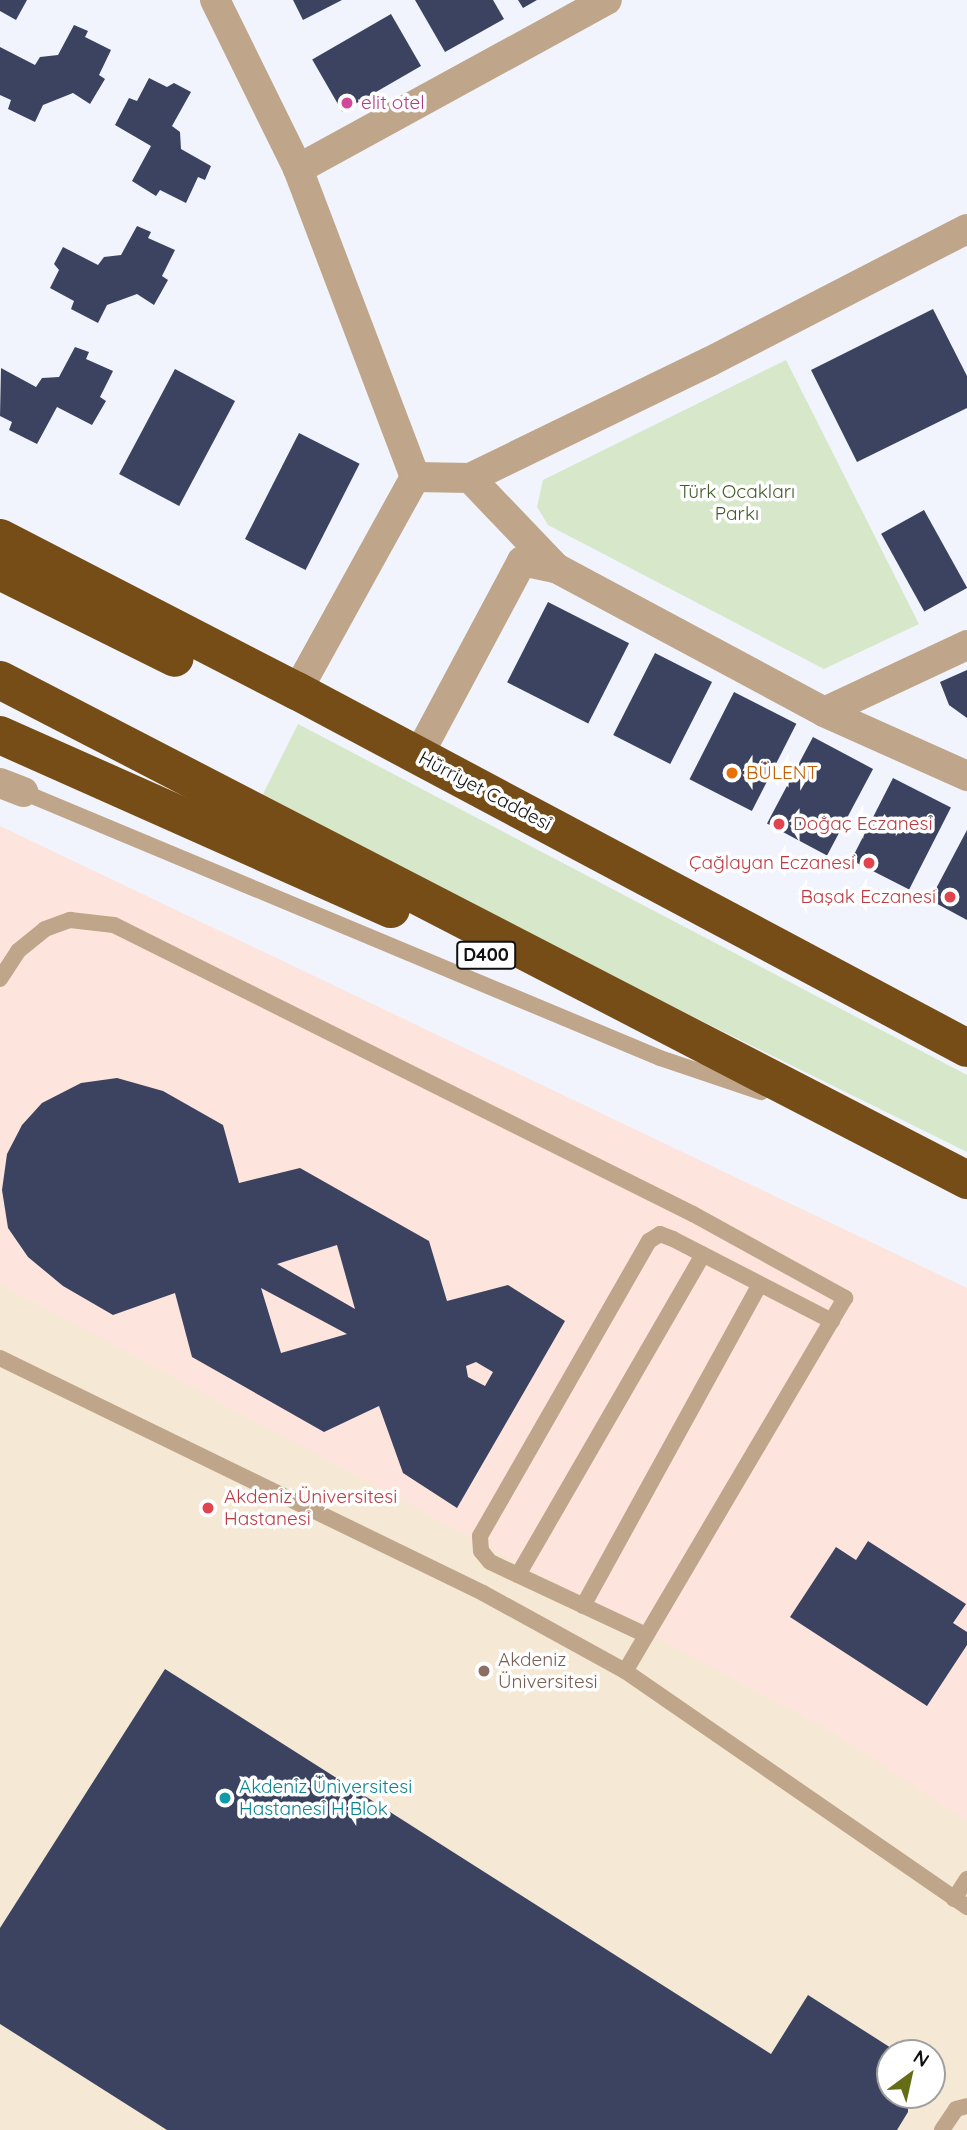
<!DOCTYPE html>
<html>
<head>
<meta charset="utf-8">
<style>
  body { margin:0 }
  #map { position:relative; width:967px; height:2130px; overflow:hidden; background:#f1f4fc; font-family:Quicksand,sans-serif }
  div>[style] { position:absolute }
  .education>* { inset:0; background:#fde4dc }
  .medical>* { inset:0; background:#f5e8d4 }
  .green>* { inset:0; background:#d7e7c9 }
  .building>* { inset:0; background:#3b4360; transform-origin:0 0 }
  .lane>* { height:16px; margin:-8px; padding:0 8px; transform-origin:8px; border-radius:8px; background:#bfa589 }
  .street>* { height:30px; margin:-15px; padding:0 15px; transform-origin:15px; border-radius:15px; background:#bfa589 }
  .highway>* { height:38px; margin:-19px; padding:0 19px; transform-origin:19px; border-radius:19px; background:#764d16 }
  .dots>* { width:19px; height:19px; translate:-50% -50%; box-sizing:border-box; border:4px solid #fff; border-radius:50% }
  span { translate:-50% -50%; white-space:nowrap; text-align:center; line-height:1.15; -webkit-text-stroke:7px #fff; paint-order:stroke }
  .shield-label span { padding:2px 5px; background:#fff; border:2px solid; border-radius:5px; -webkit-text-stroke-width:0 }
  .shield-label { font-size:18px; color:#0f1012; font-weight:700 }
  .hotel-label { font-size:19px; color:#b23c85 }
  .left { translate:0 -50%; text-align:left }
  .park-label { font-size:19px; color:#435b2a }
  .food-label { font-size:19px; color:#c56008 }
  .street-label { font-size:19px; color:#0f1012 }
  .health-label { font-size:19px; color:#be3a42 }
  .right { translate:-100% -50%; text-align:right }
  .education-label { font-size:19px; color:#785e54 }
  .culture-label { font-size:19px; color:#0d838f }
  .north { position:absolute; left:876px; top:2039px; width:70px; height:70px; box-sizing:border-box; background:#fff; border:2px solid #9f9fa0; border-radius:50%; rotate:33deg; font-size:19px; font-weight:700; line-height:28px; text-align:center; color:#0f1012 }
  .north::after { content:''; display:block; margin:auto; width:24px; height:32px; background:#656e16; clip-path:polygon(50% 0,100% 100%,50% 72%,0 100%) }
</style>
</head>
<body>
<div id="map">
  <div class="education">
    <i style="clip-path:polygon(evenodd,0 826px,967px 1288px,967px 2130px,0 2130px,0 826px,890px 2053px,932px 2053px,932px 2095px,890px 2095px,890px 2053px)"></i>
  </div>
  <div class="medical">
    <i style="clip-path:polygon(evenodd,0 1284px,833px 1733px,967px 1822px,967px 2130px,0 2130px,0 1284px,890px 2053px,932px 2053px,932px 2095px,890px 2095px,890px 2053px)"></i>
  </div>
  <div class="green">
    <i style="clip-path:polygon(786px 360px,919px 624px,824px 669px,548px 525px,537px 507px,543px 480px)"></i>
    <i style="clip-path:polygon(298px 724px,967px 1075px,967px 1152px,259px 802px)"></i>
  </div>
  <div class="building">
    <i style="clip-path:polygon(0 0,27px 0,16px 20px,0 11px)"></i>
    <i style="clip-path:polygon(293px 0,342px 0,303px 20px)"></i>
    <i style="clip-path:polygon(415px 0,493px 0,504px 19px,445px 52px)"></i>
    <i style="clip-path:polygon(518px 0,537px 0,523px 8px)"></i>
    <i style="left:391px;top:14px;width:60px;height:91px;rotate:60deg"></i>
    <i style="clip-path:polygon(74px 25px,88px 31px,85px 37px,111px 50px,99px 75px,105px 79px,90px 104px,73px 93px,43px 105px,35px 122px,8px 109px,11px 100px,0 95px,0 47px,35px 65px,40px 57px,58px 55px)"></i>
    <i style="clip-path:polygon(149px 78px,167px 87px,174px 83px,191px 92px,172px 126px,180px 132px,181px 149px,211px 166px,205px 180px,198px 177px,186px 203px,160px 190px,156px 196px,132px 181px,151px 146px,115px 125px,129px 98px,137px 101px)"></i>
    <i style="clip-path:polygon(137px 226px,151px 232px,148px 238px,175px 250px,162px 276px,168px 280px,154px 305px,137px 294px,107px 305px,98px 323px,71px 309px,74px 301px,50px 288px,59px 270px,54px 264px,63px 247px,98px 265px,104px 257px,121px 255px)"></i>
    <i style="clip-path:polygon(933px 309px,967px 376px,967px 408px,857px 462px,811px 370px)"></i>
    <i style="clip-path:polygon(75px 347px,89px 352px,86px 359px,113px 371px,100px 397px,106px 401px,92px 425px,57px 407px,37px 444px,9px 430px,12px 422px,0 416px,1px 368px,36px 387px,42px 378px,59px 377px)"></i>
    <i style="left:175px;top:369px;width:68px;height:119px;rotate:28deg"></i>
    <i style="left:299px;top:433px;width:68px;height:119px;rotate:27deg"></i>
    <i style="left:924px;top:510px;width:89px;height:49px;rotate:61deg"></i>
    <i style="left:548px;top:602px;width:91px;height:90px;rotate:27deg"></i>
    <i style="left:655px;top:653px;width:64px;height:92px;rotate:27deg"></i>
    <i style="clip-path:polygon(967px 670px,967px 718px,949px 705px,940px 682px)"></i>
    <i style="left:734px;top:692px;width:70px;height:98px;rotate:27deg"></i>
    <i style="left:813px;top:737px;width:68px;height:98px;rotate:28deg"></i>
    <i style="left:893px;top:778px;width:65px;height:92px;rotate:27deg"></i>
    <i style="clip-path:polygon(967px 830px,967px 920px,930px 900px)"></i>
    <i style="clip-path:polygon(evenodd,117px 1078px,163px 1091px,223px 1125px,239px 1183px,300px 1168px,429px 1241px,447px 1301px,508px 1285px,565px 1321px,457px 1508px,403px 1473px,379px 1406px,324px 1432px,192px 1357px,175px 1293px,113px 1315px,63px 1286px,28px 1257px,8px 1228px,2px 1190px,7px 1154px,22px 1125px,42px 1103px,81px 1083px,117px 1078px,337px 1245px,355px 1309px,277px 1264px,337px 1245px,117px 1078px,261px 1288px,347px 1334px,281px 1353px,261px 1288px,117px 1078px,476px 1362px,493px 1372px,485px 1386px,468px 1377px,466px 1366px,476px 1362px)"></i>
    <i style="clip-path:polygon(868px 1541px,966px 1604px,953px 1623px,967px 1632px,967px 1645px,927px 1706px,790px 1617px,836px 1547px,856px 1560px)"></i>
    <i style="clip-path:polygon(165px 1669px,771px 2054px,808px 1995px,899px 2053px,890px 2053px,890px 2095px,908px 2095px,908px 2112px,897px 2130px,167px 2130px,0 2024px,0 1928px)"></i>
  </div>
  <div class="lane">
    <i style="left:16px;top:792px;width:7px"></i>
    <i style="left:23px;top:792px;width:690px;rotate:22.66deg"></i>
    <i style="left:660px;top:1058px;width:107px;rotate:18.6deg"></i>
    <i style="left:0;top:979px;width:33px;rotate:-57deg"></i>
    <i style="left:18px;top:951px;width:35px;rotate:-39deg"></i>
    <i style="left:45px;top:929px;width:27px;rotate:-20deg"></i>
    <i style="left:70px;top:920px;width:44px;rotate:6.5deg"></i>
    <i style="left:114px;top:925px;width:647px;rotate:26.53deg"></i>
    <i style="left:693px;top:1214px;width:174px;rotate:28.9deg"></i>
    <i style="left:845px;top:1298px;width:433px;rotate:120.5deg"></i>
    <i style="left:0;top:1358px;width:537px;rotate:25.94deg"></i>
    <i style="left:483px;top:1593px;width:162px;rotate:28.8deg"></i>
    <i style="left:625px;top:1671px;width:416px;rotate:34.6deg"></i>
    <i style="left:518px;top:1575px;width:370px;rotate:-60deg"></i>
    <i style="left:583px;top:1606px;width:367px;rotate:-61.2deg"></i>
    <i style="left:646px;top:1635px;width:172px;rotate:-154.9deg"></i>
    <i style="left:490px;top:1562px;width:14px;rotate:-129deg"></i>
    <i style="left:481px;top:1551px;width:15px;rotate:-94deg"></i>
    <i style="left:480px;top:1536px;width:340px;rotate:-60.2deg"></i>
    <i style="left:649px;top:1241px;width:13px;rotate:-32deg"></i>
    <i style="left:660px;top:1234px;width:14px;rotate:21deg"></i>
    <i style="left:673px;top:1239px;width:179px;rotate:27.3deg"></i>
    <i style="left:954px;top:1899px;width:24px;rotate:-57deg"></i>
    <i style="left:942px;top:2130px;width:25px;rotate:-56deg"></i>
    <i style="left:956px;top:2109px;width:11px;rotate:-15deg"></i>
  </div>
  <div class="street">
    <i style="left:215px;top:0;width:188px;rotate:63.8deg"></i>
    <i style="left:298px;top:169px;width:329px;rotate:69.2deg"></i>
    <i style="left:298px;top:169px;width:352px;rotate:-28.7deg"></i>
    <i style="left:470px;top:478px;width:124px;rotate:46.3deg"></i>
    <i style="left:556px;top:568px;width:304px;rotate:28.2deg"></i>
    <i style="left:824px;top:712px;width:157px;rotate:24.1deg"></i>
    <i style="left:297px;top:691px;width:244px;rotate:-61.1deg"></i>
    <i style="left:415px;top:477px;width:55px;rotate:1deg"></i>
    <i style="left:470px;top:478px;width:266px;rotate:-25.9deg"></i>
    <i style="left:709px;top:362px;width:290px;rotate:-27.3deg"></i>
    <i style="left:824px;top:712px;width:158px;rotate:-25.1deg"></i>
    <i style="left:418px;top:756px;width:221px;rotate:-61.9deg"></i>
    <i style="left:522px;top:561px;width:35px;rotate:12deg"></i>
    <i style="left:0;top:783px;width:25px;rotate:21deg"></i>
  </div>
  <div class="highway">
    <i style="left:0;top:538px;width:334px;rotate:27.3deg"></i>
    <i style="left:297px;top:691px;width:759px;rotate:28.05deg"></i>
    <i style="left:0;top:571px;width:195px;rotate:26.4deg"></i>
    <i style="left:0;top:680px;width:1089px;rotate:27.34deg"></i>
    <i style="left:0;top:735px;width:428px;rotate:24deg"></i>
  </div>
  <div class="dots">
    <i style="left:347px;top:103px;background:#d1479c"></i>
    <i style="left:732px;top:773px;background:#e8710a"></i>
    <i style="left:779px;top:824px;background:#e0444e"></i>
    <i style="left:869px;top:863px;background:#e0444e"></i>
    <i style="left:950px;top:897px;background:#e0444e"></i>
    <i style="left:208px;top:1508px;background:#e0444e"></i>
    <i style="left:484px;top:1671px;background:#8d6e63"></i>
    <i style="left:225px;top:1798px;background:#0f9aa8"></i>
  </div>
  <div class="shield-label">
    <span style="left:486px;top:955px">D400</span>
  </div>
  <div class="hotel-label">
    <span class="left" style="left:361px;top:103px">elit otel</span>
  </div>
  <div class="park-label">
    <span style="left:737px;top:503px">Türk Ocakları<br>Parkı</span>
  </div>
  <div class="food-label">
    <span class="left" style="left:746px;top:773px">BÜLENT</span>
  </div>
  <div class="street-label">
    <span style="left:485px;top:791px;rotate:28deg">Hürriyet Caddesi</span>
  </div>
  <div class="health-label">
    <span class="left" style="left:793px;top:824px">Doğaç Eczanesi</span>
    <span class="right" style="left:855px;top:863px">Çağlayan Eczanesi</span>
    <span class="right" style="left:936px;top:897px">Başak Eczanesi</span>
    <span class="left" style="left:224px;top:1508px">Akdeniz Üniversitesi<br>Hastanesi</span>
  </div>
  <div class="education-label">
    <span class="left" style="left:498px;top:1671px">Akdeniz<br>Üniversitesi</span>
  </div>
  <div class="culture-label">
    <span class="left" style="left:239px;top:1798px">Akdeniz Üniversitesi<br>Hastanesi H Blok</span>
  </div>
  <div class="north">N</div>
</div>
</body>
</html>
